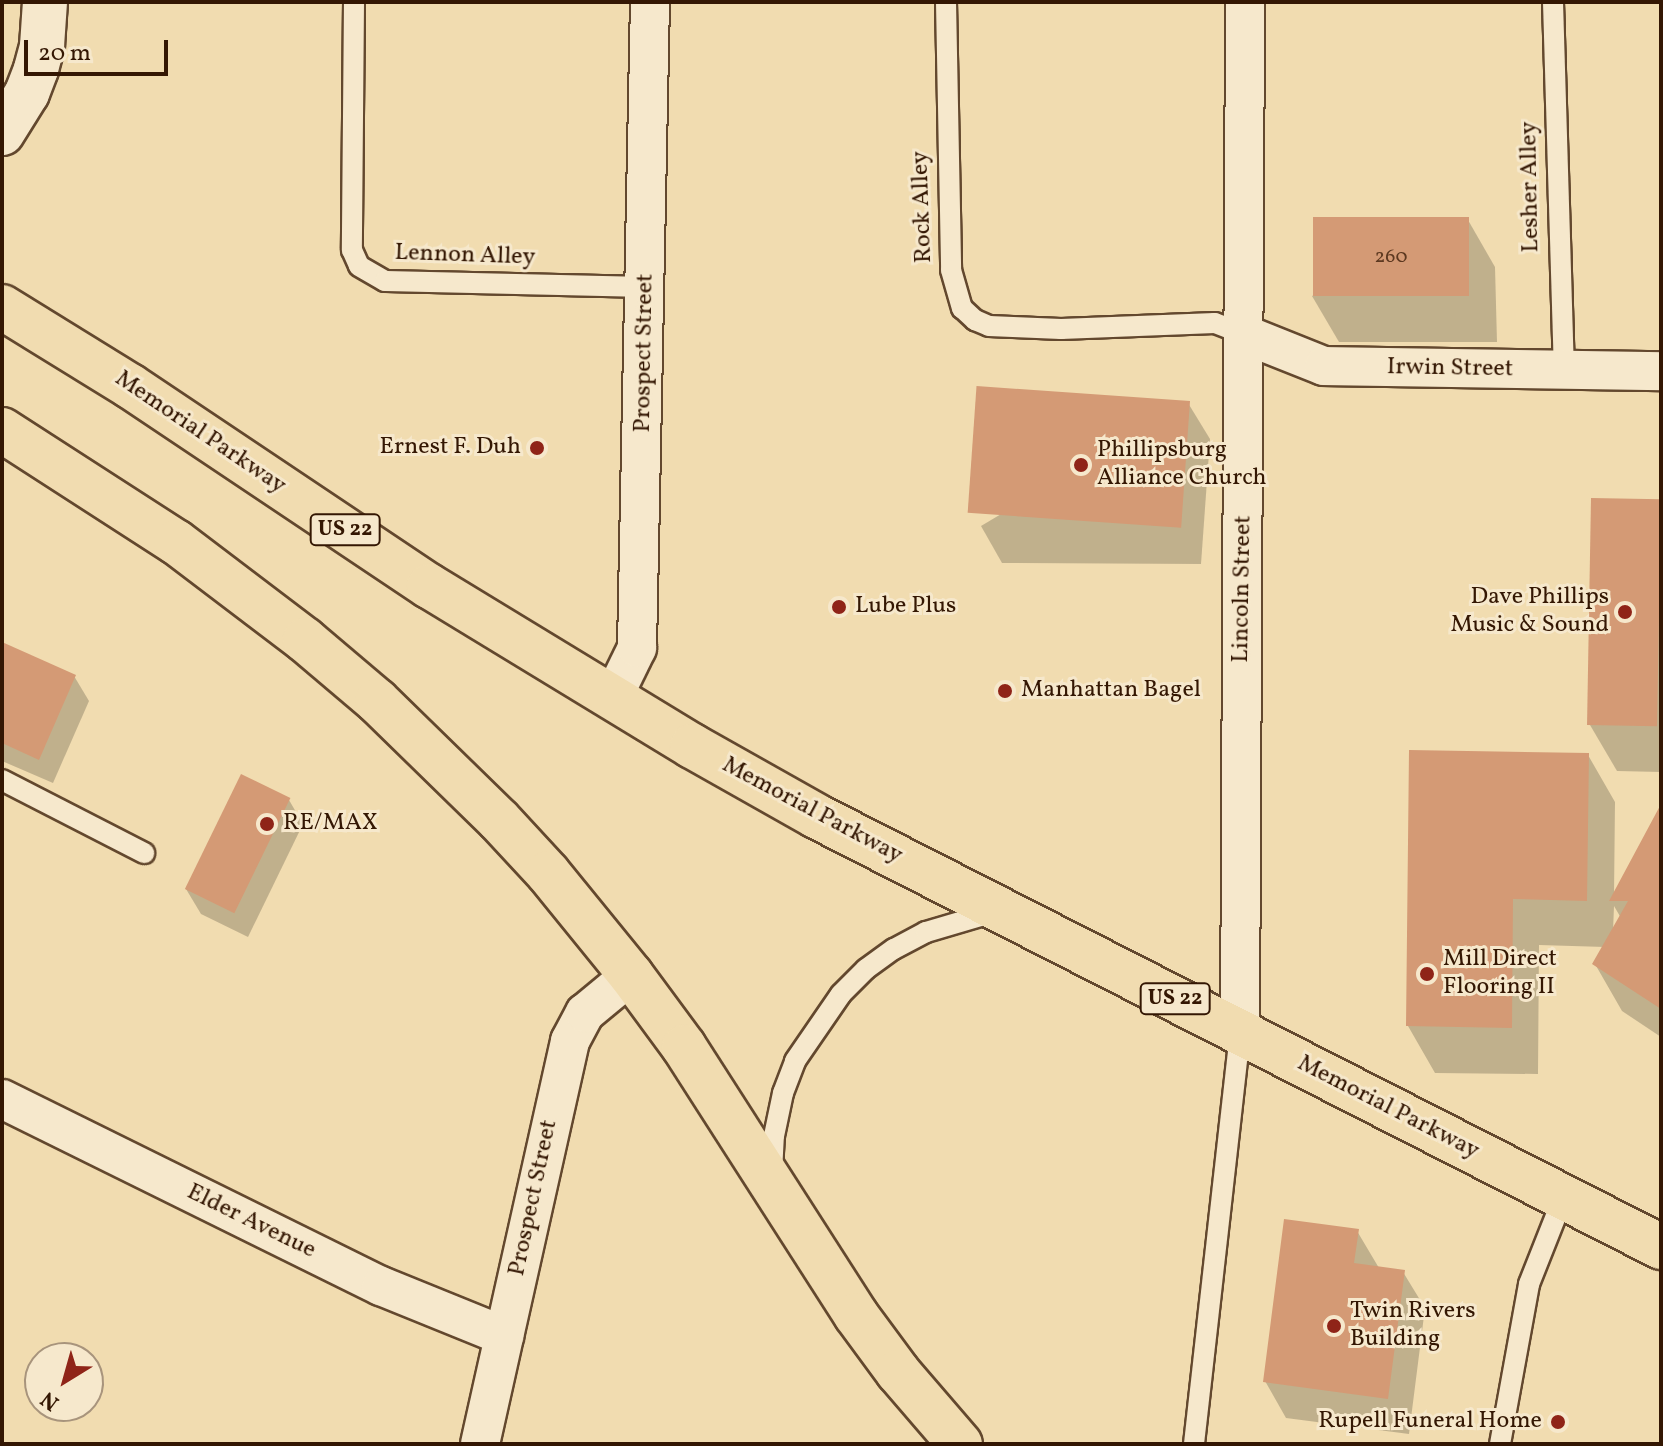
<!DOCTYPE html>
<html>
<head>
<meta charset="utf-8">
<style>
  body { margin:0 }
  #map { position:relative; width:1663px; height:1446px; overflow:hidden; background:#f1dcb0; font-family:Vollkorn,serif }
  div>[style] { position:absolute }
  .shadow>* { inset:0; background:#0003 }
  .building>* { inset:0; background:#d49a75; transform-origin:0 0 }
  .roads { filter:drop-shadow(2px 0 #63482e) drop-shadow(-2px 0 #63482e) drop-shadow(0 2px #63482e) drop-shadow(0 -2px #63482e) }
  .service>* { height:20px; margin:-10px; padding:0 10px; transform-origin:10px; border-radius:10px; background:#f6e8cc }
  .minor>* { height:38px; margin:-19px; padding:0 19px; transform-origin:19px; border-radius:19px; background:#f6e8cc }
  .tertiary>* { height:44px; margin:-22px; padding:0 22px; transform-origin:22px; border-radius:22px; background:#f6e8cc }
  .trunk>* { height:44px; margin:-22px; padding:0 22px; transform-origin:22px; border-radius:22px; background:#f1dcb0 }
  .dots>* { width:22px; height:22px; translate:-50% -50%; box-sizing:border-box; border:4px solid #f6e8cc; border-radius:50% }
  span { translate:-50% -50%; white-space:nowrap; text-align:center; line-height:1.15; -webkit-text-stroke:6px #f6e8cc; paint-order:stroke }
  .number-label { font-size:20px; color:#5c3820 }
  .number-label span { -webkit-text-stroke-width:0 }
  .shield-label span { padding:2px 6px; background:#f6e8cc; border:2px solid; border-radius:6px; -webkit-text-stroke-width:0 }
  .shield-label { font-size:22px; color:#341703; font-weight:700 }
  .street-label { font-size:24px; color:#341703 }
  .poi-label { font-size:24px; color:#341703 }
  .right { translate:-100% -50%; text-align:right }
  .left { translate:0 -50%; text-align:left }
  .frame { position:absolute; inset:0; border:4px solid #341703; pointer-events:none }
  .north { position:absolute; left:24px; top:1342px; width:80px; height:80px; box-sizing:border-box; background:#f6e8cc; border:2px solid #a8947c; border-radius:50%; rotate:217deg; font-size:22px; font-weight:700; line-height:32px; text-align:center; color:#341703 }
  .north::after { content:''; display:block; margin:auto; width:28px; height:36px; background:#8f2418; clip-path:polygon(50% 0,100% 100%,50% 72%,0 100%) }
  .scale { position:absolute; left:24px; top:40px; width:144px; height:36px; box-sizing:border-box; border:4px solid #341703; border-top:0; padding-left:10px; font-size:24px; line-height:28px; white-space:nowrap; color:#341703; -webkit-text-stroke:6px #f6e8cc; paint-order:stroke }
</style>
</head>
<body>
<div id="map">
  <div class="shadow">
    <i style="clip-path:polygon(1468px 220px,1495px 267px,1497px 342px,1339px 342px,1312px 296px)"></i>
    <i style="clip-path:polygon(1188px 403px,1210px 439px,1201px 564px,1002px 563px,981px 526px)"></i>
    <i style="clip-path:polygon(1661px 501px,1661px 772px,1617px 771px,1590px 725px)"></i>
    <i style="clip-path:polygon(2px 665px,74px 676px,89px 701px,53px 783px,2px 761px)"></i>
    <i style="clip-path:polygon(evenodd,1588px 755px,1615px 802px,1614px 896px,1661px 808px,1661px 1037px,1622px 1011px,1595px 964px,1605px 947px,1539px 945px,1538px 1074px,1435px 1073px,1408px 1026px,1588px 755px,1614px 906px,1621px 918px,1613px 932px,1614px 906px)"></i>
    <i style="clip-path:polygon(289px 800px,303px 824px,248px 937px,201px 914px,186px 889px)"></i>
    <i style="clip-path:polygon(1357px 1231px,1379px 1268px,1403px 1272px,1425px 1308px,1409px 1434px,1286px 1418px,1265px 1381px)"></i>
  </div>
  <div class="building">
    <i style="left:1313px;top:217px;width:156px;height:79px"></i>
    <i style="left:1190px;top:401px;width:127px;height:214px;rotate:94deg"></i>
    <i style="left:1591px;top:498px;width:70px;height:227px;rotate:1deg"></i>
    <i style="clip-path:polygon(2px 642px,76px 675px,39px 760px,2px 743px)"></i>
    <i style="clip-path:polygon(1409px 750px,1589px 753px,1587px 901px,1513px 899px,1512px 1028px,1406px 1026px)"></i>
    <i style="left:241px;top:774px;width:55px;height:128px;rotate:26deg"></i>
    <i style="clip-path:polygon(1661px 804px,1661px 1009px,1592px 964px,1628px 901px,1609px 901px)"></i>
    <i style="clip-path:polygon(1284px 1219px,1359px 1229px,1354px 1263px,1405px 1270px,1388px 1399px,1263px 1382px)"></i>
  </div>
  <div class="roads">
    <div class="service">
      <i style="left:354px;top:2px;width:248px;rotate:90.5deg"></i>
      <i style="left:352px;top:250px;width:17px;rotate:66deg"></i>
      <i style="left:359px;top:266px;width:30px;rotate:30deg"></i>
      <i style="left:385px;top:281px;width:262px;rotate:1.3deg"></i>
      <i style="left:946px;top:2px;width:268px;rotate:88.9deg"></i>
      <i style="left:951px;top:270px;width:40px;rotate:74deg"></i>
      <i style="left:962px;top:308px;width:18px;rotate:43deg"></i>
      <i style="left:975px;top:320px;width:15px;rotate:23deg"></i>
      <i style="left:989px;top:326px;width:72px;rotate:2.4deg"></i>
      <i style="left:1061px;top:329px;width:154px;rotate:-2.2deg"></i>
      <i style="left:1215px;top:323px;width:33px;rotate:21deg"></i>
      <i style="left:1553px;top:2px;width:368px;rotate:88.3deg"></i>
      <i style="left:2px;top:780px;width:160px;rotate:27.2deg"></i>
      <i style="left:772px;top:1172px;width:36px;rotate:-87deg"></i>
      <i style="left:774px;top:1136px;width:44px;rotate:-78.2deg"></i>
      <i style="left:783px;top:1093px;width:34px;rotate:-69deg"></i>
      <i style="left:795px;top:1061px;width:81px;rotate:-55.5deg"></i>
      <i style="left:841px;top:994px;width:35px;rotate:-45deg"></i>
      <i style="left:866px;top:969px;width:34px;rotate:-36deg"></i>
      <i style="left:894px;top:949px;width:36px;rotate:-28deg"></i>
      <i style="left:926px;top:932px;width:71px;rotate:-16.4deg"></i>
      <i style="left:1194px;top:1444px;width:415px;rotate:-83.6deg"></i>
      <i style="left:1500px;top:1444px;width:163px;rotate:-79.7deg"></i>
      <i style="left:1529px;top:1284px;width:92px;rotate:-68.4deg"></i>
    </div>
    <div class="minor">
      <i style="left:1246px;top:335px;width:84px;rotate:21.7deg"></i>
      <i style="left:1324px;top:366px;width:337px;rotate:0.9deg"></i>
      <i style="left:612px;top:699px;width:57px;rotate:-63.9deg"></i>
      <i style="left:637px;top:648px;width:646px;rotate:-88.85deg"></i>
      <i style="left:1240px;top:1032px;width:1030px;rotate:-89.72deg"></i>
      <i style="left:2px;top:1099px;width:423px;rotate:26.3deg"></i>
      <i style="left:381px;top:1286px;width:133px;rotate:22.1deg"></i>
      <i style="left:480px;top:1444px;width:413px;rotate:-77.4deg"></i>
      <i style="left:570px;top:1041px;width:32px;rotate:-62deg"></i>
      <i style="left:585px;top:1013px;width:60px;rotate:-39.6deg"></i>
    </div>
    <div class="tertiary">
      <i style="left:2px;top:133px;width:47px;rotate:-58deg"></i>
      <i style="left:27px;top:93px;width:26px;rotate:-69deg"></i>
      <i style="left:36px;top:69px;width:24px;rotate:-75deg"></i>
      <i style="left:42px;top:46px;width:44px;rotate:-86.1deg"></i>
    </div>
    <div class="trunk">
      <i style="left:2px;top:307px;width:150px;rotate:31.7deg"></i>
      <i style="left:130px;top:386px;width:360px;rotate:33.8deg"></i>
      <i style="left:429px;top:586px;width:308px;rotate:31.3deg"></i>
      <i style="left:692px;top:746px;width:142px;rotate:29.4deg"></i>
      <i style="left:816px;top:816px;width:949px;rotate:27.02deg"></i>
      <i style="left:2px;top:430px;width:207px;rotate:32.8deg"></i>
      <i style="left:176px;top:542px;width:162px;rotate:37.2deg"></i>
      <i style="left:305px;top:640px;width:94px;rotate:40.3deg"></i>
      <i style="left:377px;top:701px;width:170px;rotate:44.3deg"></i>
      <i style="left:499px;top:820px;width:72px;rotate:47.2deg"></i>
      <i style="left:548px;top:873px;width:132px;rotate:50.9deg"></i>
      <i style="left:631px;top:975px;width:89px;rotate:53.6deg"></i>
      <i style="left:684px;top:1047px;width:318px;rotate:57.3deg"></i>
      <i style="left:856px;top:1315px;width:71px;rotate:53.6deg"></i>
      <i style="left:898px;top:1372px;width:95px;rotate:49.3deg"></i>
    </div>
  </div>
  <div class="dots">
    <i style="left:537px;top:448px;background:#8f2418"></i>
    <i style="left:1081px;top:465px;background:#8f2418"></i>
    <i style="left:839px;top:607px;background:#8f2418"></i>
    <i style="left:1625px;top:612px;background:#8f2418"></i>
    <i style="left:1005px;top:691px;background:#8f2418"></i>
    <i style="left:267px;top:824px;background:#8f2418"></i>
    <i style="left:1427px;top:974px;background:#8f2418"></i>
    <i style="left:1334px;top:1326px;background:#8f2418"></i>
    <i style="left:1558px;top:1422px;background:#8f2418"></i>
  </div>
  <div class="number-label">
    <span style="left:1391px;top:257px">260</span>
  </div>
  <div class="shield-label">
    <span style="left:345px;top:530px">US 22</span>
    <span style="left:1175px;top:999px">US 22</span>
  </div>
  <div class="street-label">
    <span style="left:1531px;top:187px;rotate:-91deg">Lesher Alley</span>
    <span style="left:923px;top:207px;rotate:-92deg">Rock Alley</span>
    <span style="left:465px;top:256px;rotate:2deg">Lennon Alley</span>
    <span style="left:645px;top:353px;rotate:-89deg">Prospect Street</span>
    <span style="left:1450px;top:369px;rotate:1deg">Irwin Street</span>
    <span style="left:200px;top:433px;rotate:34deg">Memorial Parkway</span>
    <span style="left:1243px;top:589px;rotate:-89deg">Lincoln Street</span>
    <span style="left:812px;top:811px;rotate:28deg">Memorial Parkway</span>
    <span style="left:1388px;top:1108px;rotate:27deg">Memorial Parkway</span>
    <span style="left:534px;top:1198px;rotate:-78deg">Prospect Street</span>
    <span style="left:251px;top:1222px;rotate:26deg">Elder Avenue</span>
  </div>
  <div class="poi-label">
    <span class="right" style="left:521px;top:448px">Ernest F. Duh</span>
    <span class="left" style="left:1097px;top:465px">Phillipsburg<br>Alliance Church</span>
    <span class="right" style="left:1609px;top:612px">Dave Phillips<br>Music &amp; Sound</span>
    <span class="left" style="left:855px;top:607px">Lube Plus</span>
    <span class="left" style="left:1021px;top:691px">Manhattan Bagel</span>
    <span class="left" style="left:283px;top:824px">RE/MAX</span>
    <span class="left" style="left:1443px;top:974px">Mill Direct<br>Flooring II</span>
    <span class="left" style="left:1350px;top:1326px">Twin Rivers<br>Building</span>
    <span class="right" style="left:1542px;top:1422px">Rupell Funeral Home</span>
  </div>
  <div class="frame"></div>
  <div class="north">N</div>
  <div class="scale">20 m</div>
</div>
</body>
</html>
